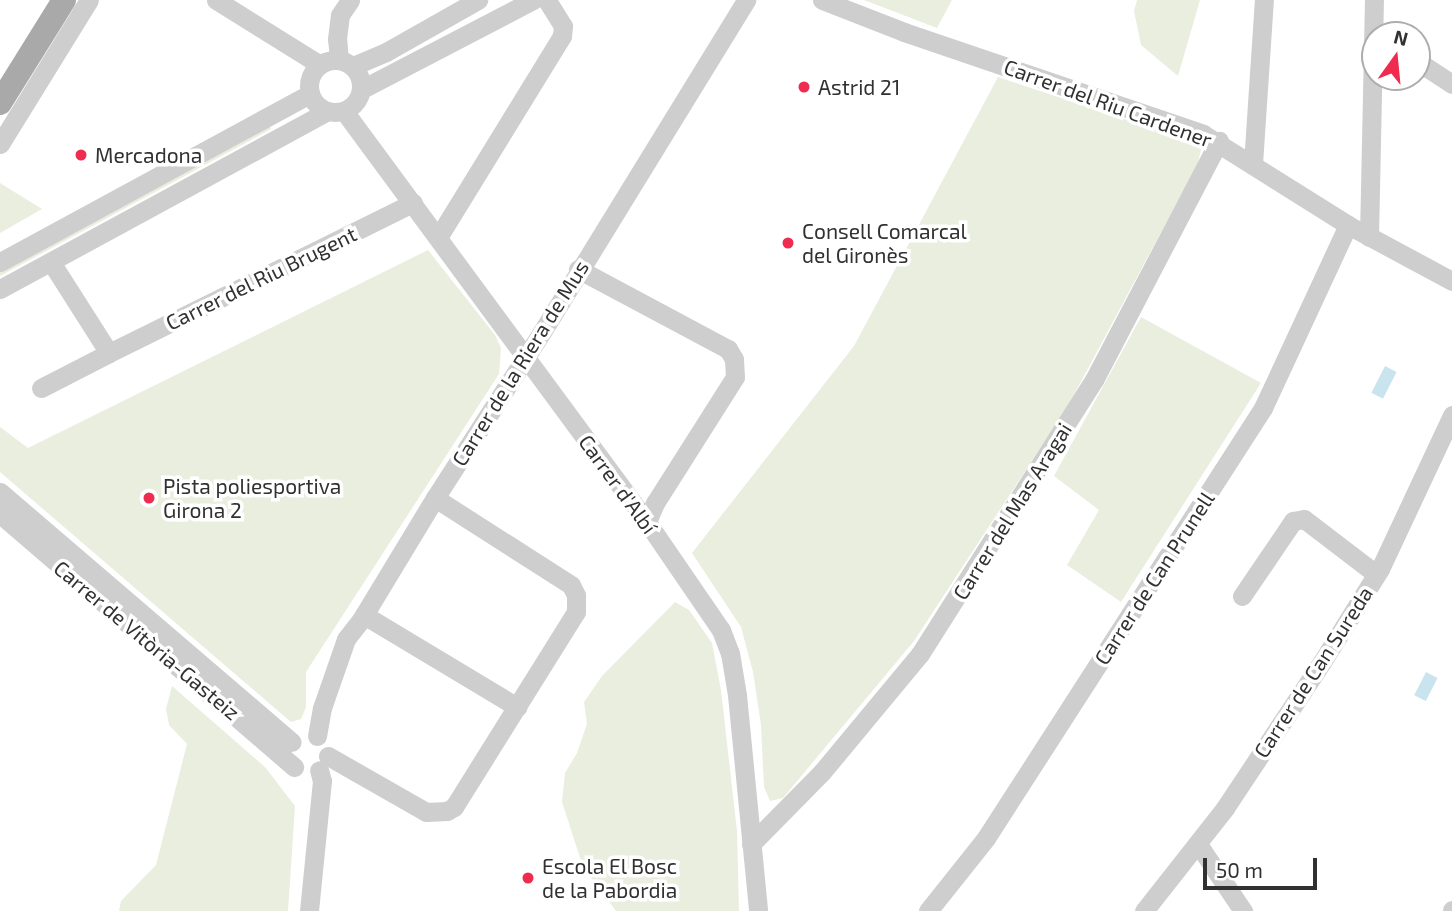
<!DOCTYPE html>
<html>
<head>
<meta charset="utf-8">
<style>
  body { margin:0 }
  #map { position:relative; width:1452px; height:911px; overflow:hidden; background:#fff; font-family:"Exo 2",sans-serif }
  div>[style] { position:absolute }
  .green>* { inset:0; background:#e9eedf }
  .water>* { inset:0; background:#cae4ef; transform-origin:0 0 }
  .minor>* { height:19px; margin:-9.5px; padding:0 9.5px; transform-origin:9.5px; border-radius:9.5px; background:#cecece }
  .minor>.ring { margin:-9.5px; padding:0; box-sizing:content-box; background:none; border:19px solid #cecece; border-radius:50% }
  .major>* { height:24px; margin:-12px; padding:0 12px; transform-origin:12px; border-radius:12px; background:#a9a9a9 }
  .dots>* { width:19px; height:19px; translate:-50% -50%; box-sizing:border-box; border:4px solid #fff; border-radius:50% }
  span { translate:-50% -50%; white-space:nowrap; text-align:center; line-height:1.15; -webkit-text-stroke:7px #fff; paint-order:stroke }
  .poi-label { font-size:21px; color:#313131 }
  .left { translate:0 -50%; text-align:left }
  .street-label { font-size:21px; color:#313131 }
  .north { position:absolute; left:1361px; top:21px; width:70px; height:70px; box-sizing:border-box; background:#fff; border:2px solid #adadad; border-radius:50%; rotate:15deg; font-size:19px; font-weight:700; line-height:28px; text-align:center; color:#313131 }
  .north::after { content:''; display:block; margin:auto; width:24px; height:32px; background:#ef2c4f; clip-path:polygon(50% 0,100% 100%,50% 72%,0 100%) }
  .scale { position:absolute; left:1203px; top:858px; width:114px; height:32px; box-sizing:border-box; border:4px solid #313131; border-top:0; padding-left:9px; font-size:21px; line-height:24px; white-space:nowrap; color:#313131; -webkit-text-stroke:5px #fff; paint-order:stroke }
</style>
</head>
<body>
<div id="map">
  <div class="green">
    <i style="clip-path:polygon(864px 0,952px 0,937px 28px)"></i>
    <i style="clip-path:polygon(1137px 0,1200px 0,1178px 76px,1141px 45px,1134px 11px)"></i>
    <i style="clip-path:polygon(998px 77px,1191px 141px,1201px 149px,1198px 163px,1069px 404px,914px 641px,783px 798px,770px 801px,764px 787px,761px 725px,753px 672px,741px 627px,692px 553px,854px 346px)"></i>
    <i style="clip-path:polygon(270px 126px,271px 129px,0 276px,0 271px)"></i>
    <i style="clip-path:polygon(0 183px,42px 209px,0 233px)"></i>
    <i style="clip-path:polygon(428px 250px,495px 335px,501px 348px,499px 374px,306px 672px,306px 707px,301px 719px,291px 722px,0 472px,0 427px,28px 448px)"></i>
    <i style="clip-path:polygon(1141px 317px,1261px 383px,1121px 602px,1067px 565px,1099px 510px,1054px 476px)"></i>
    <i style="clip-path:polygon(675px 602px,689px 610px,712px 643px,721px 690px,737px 831px,739px 911px,616px 911px,583px 867px,562px 802px,565px 773px,577px 753px,587px 724px,584px 702px,602px 676px)"></i>
    <i style="clip-path:polygon(172px 686px,265px 767px,295px 806px,288px 911px,119px 911px,121px 901px,156px 865px,187px 744px,169px 725px,166px 709px)"></i>
  </div>
  <div class="water">
    <i style="left:1385px;top:366px;width:13px;height:30px;rotate:27deg"></i>
    <i style="left:1426px;top:672px;width:13px;height:26px;rotate:27deg"></i>
  </div>
  <div class="minor">
    <i style="left:216px;top:0;width:121px;rotate:31.9deg"></i>
    <i style="left:822px;top:0;width:88px;rotate:21.3deg"></i>
    <i style="left:904px;top:32px;width:316px;rotate:18.8deg"></i>
    <i style="left:1203px;top:134px;width:171px;rotate:32.1deg"></i>
    <i style="left:1348px;top:225px;width:118px;rotate:28.3deg"></i>
    <i class="ring" style="left:309px;top:60px;width:33px;height:33px"></i>
    <i style="left:339px;top:60px;width:21px;rotate:-95deg"></i>
    <i style="left:337px;top:39px;width:24px;rotate:-83deg"></i>
    <i style="left:340px;top:15px;width:18px;rotate:-56deg"></i>
    <i style="left:1417px;top:61px;width:42px;rotate:33.3deg"></i>
    <i style="left:353px;top:66px;width:36px;rotate:-23deg"></i>
    <i style="left:386px;top:52px;width:106px;rotate:-29.5deg"></i>
    <i style="left:362px;top:89px;width:193px;rotate:-27.5deg"></i>
    <i style="left:344px;top:111px;width:511px;rotate:53.6deg"></i>
    <i style="left:647px;top:522px;width:131px;rotate:55.6deg"></i>
    <i style="left:721px;top:630px;width:25px;rotate:69deg"></i>
    <i style="left:730px;top:653px;width:43px;rotate:80.5deg"></i>
    <i style="left:737px;top:695px;width:217px;rotate:84.4deg"></i>
    <i style="left:0;top:144px;width:169px;rotate:-58.3deg"></i>
    <i style="left:1253px;top:164px;width:164px;rotate:-86.2deg"></i>
    <i style="left:439px;top:236px;width:235px;rotate:-58.4deg"></i>
    <i style="left:562px;top:36px;width:10px;rotate:-84deg"></i>
    <i style="left:563px;top:26px;width:31px;rotate:-122deg"></i>
    <i style="left:1369px;top:237px;width:237px;rotate:-88.8deg"></i>
    <i style="left:0;top:262px;width:353px;rotate:-28.5deg"></i>
    <i style="left:51px;top:262px;width:108px;rotate:57.5deg"></i>
    <i style="left:109px;top:353px;width:339px;rotate:-26.3deg"></i>
    <i style="left:578px;top:269px;width:170px;rotate:28.1deg"></i>
    <i style="left:728px;top:349px;width:12px;rotate:59deg"></i>
    <i style="left:734px;top:359px;width:18px;rotate:87deg"></i>
    <i style="left:735px;top:377px;width:149px;rotate:122.4deg"></i>
    <i style="left:655px;top:503px;width:21px;rotate:113deg"></i>
    <i style="left:0;top:289px;width:373px;rotate:-28.5deg"></i>
    <i style="left:41px;top:388px;width:76px;rotate:-27.2deg"></i>
    <i style="left:0;top:492px;width:384px;rotate:40.6deg"></i>
    <i style="left:0;top:514px;width:388px;rotate:40.7deg"></i>
    <i style="left:1242px;top:596px;width:91px;rotate:-55.8deg"></i>
    <i style="left:1293px;top:521px;width:11px;rotate:-10deg"></i>
    <i style="left:1304px;top:519px;width:91px;rotate:37.4deg"></i>
    <i style="left:364px;top:615px;width:179px;rotate:31deg"></i>
    <i style="left:317px;top:736px;width:28px;rotate:-80deg"></i>
    <i style="left:322px;top:708px;width:73px;rotate:-70.8deg"></i>
    <i style="left:346px;top:639px;width:24px;rotate:-52deg"></i>
    <i style="left:361px;top:620px;width:143px;rotate:-58.8deg"></i>
    <i style="left:435px;top:498px;width:197px;rotate:-57.2deg"></i>
    <i style="left:542px;top:332px;width:390px;rotate:-58.4deg"></i>
    <i style="left:328px;top:756px;width:113px;rotate:29.7deg"></i>
    <i style="left:426px;top:812px;width:21px;rotate:-3deg"></i>
    <i style="left:447px;top:811px;width:8px;rotate:-30deg"></i>
    <i style="left:454px;top:807px;width:230px;rotate:-58deg"></i>
    <i style="left:576px;top:612px;width:17px;rotate:-90deg"></i>
    <i style="left:576px;top:595px;width:11px;rotate:-117deg"></i>
    <i style="left:571px;top:585px;width:161px;rotate:-147.4deg"></i>
    <i style="left:751px;top:844px;width:101px;rotate:-45.4deg"></i>
    <i style="left:822px;top:772px;width:153px;rotate:-50.3deg"></i>
    <i style="left:920px;top:654px;width:325px;rotate:-57.6deg"></i>
    <i style="left:1094px;top:380px;width:270px;rotate:-62.4deg"></i>
    <i style="left:1198px;top:844px;width:81px;rotate:56.1deg"></i>
    <i style="left:309px;top:911px;width:131px;rotate:-84.3deg"></i>
    <i style="left:322px;top:781px;width:11px;rotate:-105deg"></i>
    <i style="left:928px;top:911px;width:93px;rotate:-51.5deg"></i>
    <i style="left:986px;top:838px;width:511px;rotate:-57.21deg"></i>
    <i style="left:1263px;top:408px;width:202px;rotate:-65.1deg"></i>
    <i style="left:1144px;top:911px;width:131px;rotate:-51.8deg"></i>
    <i style="left:1225px;top:808px;width:175px;rotate:-56.4deg"></i>
    <i style="left:1322px;top:662px;width:110px;rotate:-58.1deg"></i>
    <i style="left:1380px;top:569px;width:170px;rotate:-64.9deg"></i>
    <i style="left:1452px;top:911px;width:1px;rotate:-90deg"></i>
  </div>
  <div class="major">
    <i style="left:0;top:103px;width:121px;rotate:-58.1deg"></i>
  </div>
  <div class="dots">
    <i style="left:804px;top:87px;background:#ef2c4f"></i>
    <i style="left:81px;top:155px;background:#ef2c4f"></i>
    <i style="left:788px;top:243px;background:#ef2c4f"></i>
    <i style="left:149px;top:498px;background:#ef2c4f"></i>
    <i style="left:528px;top:878px;background:#ef2c4f"></i>
  </div>
  <div class="poi-label">
    <span class="left" style="left:818px;top:87px">Astrid 21</span>
    <span class="left" style="left:95px;top:155px">Mercadona</span>
    <span class="left" style="left:802px;top:243px">Consell Comarcal<br>del Gironès</span>
    <span class="left" style="left:163px;top:498px">Pista poliesportiva<br>Girona 2</span>
    <span class="left" style="left:542px;top:878px">Escola El Bosc<br>de la Pabordia</span>
  </div>
  <div class="street-label">
    <span style="left:1108px;top:103px;rotate:20deg">Carrer del Riu Cardener</span>
    <span style="left:261px;top:278px;rotate:-26deg">Carrer del Riu Brugent</span>
    <span style="left:520px;top:363px;rotate:-58deg">Carrer de la Riera de Mus</span>
    <span style="left:618px;top:484px;rotate:54deg">Carrer d'Albí</span>
    <span style="left:1012px;top:511px;rotate:-58deg">Carrer del Mas Aragai</span>
    <span style="left:1154px;top:578px;rotate:-57deg">Carrer de Can Prunell</span>
    <span style="left:147px;top:640px;rotate:40deg">Carrer de Vitòria-Gasteiz</span>
    <span style="left:1313px;top:672px;rotate:-57deg">Carrer de Can Sureda</span>
  </div>
  <div class="north">N</div>
  <div class="scale">50 m</div>
</div>
</body>
</html>
